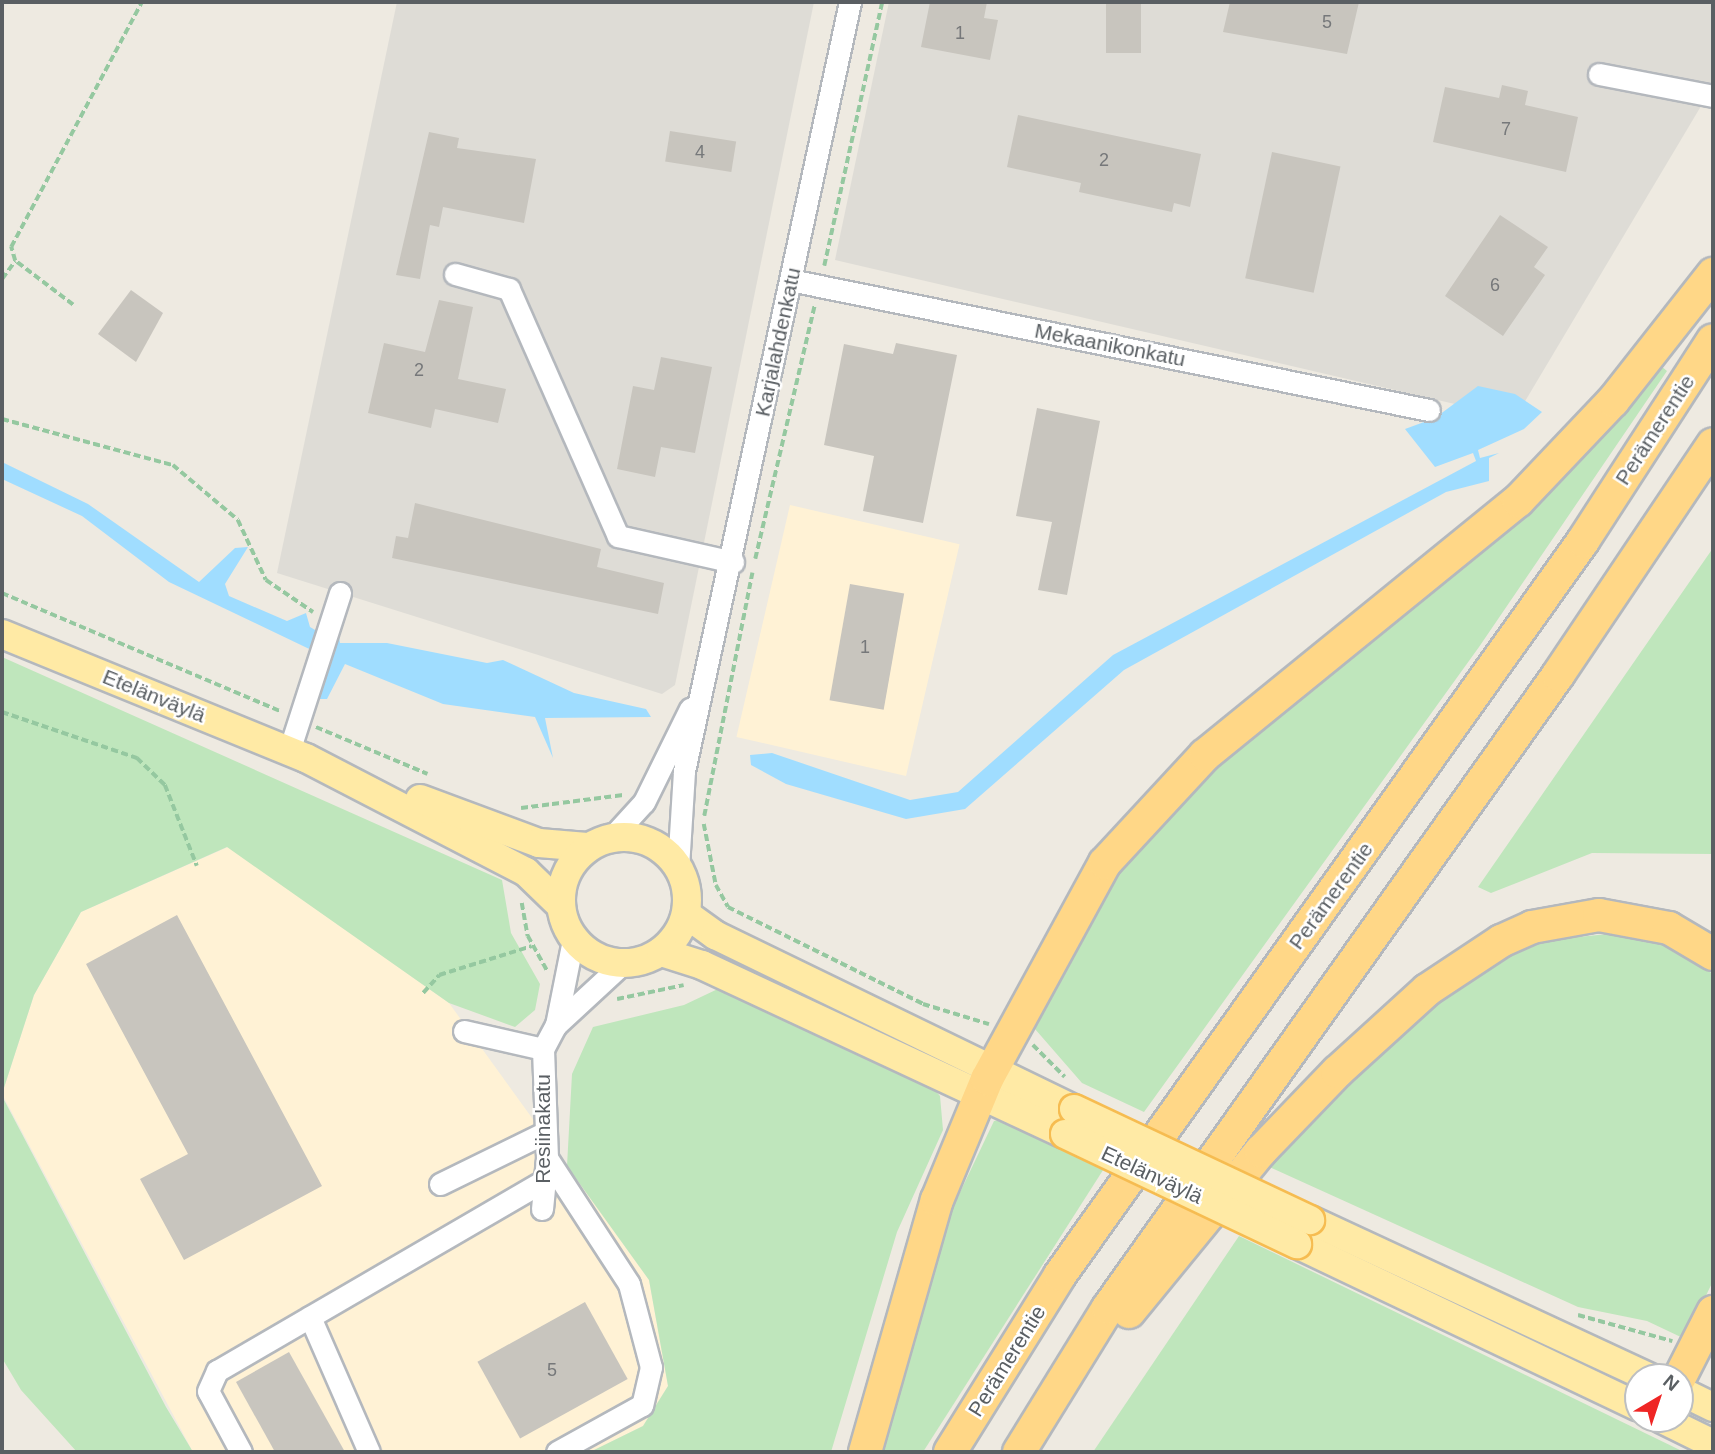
<!DOCTYPE html>
<html>
<head>
<meta charset="utf-8">
<style>
  body { margin:0 }
  #map { position:relative; width:1715px; height:1454px; overflow:hidden; background:#eeeae1; font-family:Helvetica,sans-serif }
  div>[style] { position:absolute }
  .commercial>* { inset:0; background:#fff2d5; transform-origin:0 0 }
  .industrial>* { inset:0; background:#dedcd6 }
  .green>* { inset:0; background:#bfe6bc }
  .water>* { inset:0; background:#a0ddff }
  .building>* { inset:0; background:#c8c5be; transform-origin:0 0 }
  .path>* { height:3.5px; margin-top:-1.75px; transform-origin:0; background:repeating-linear-gradient(90deg,#95c8a0 0 7px,transparent 0 10.5px) }
  .roads { filter:drop-shadow(2px 0 #b4b8bd) drop-shadow(-2px 0 #b4b8bd) drop-shadow(0 2px #b4b8bd) drop-shadow(0 -2px #b4b8bd) }
  .minor>* { height:21px; margin:-10.5px; padding:0 10.5px; transform-origin:10.5px; border-radius:10.5px; background:#fff }
  .major>* { height:28px; margin:-14px; padding:0 14px; transform-origin:14px; border-radius:14px; background:#ffeaa5 }
  .major>.ring { margin:-14px; padding:0; box-sizing:content-box; background:none; border:28px solid #ffeaa5; border-radius:50% }
  .highway>* { height:32px; margin:-16px; padding:0 16px; transform-origin:16px; border-radius:16px; background:#ffd787 }
  .bridges { filter:drop-shadow(2px 0 #f6bc51) drop-shadow(-2px 0 #f6bc51) drop-shadow(0 2px #f6bc51) drop-shadow(0 -2px #f6bc51) }
  .major-bridge>* { height:28px; margin:-14px; padding:0 14px; transform-origin:14px; border-radius:14px; background:#ffeaa5 }
  span { translate:-50% -50%; white-space:nowrap; text-align:center; line-height:1.15; -webkit-text-stroke:5px #fff; paint-order:stroke }
  .number-label { font-size:18px; color:#76787a }
  .number-label span { -webkit-text-stroke-width:0 }
  .street-label { font-size:21px; color:#5a5f63 }
  .frame { position:absolute; inset:0; border:4px solid #5a5f63; pointer-events:none }
  .north { position:absolute; left:1624px; top:1363px; width:70px; height:70px; box-sizing:border-box; background:#fff; border:2px solid #bdbfc1; border-radius:50%; rotate:39deg; font-size:19px; font-weight:700; line-height:28px; text-align:center; color:#5a5f63 }
  .north::after { content:''; display:block; margin:auto; width:24px; height:32px; background:#ef2625; clip-path:polygon(50% 0,100% 100%,50% 72%,0 100%) }
</style>
</head>
<body>
<div id="map">
  <div class="commercial">
    <i style="left:790px;top:505px;width:174px;height:238px;rotate:13deg"></i>
    <i style="clip-path:polygon(228px 847px,449px 1003px,649px 1280px,668px 1386px,643px 1426px,590px 1452px,193px 1452px,2px 1094px,34px 995px,81px 912px)"></i>
  </div>
  <div class="industrial">
    <i style="clip-path:polygon(397px 2px,814px 2px,675px 685px,662px 694px,277px 573px)"></i>
    <i style="clip-path:polygon(889px 2px,1713px 2px,1713px 86px,1515px 418px,835px 260px)"></i>
  </div>
  <div class="green">
    <i style="clip-path:polygon(1661px 366px,1667px 371px,1479px 647px,1144px 1112px,1082px 1083px,1035px 1029px,1111px 884px,1145px 838px,1236px 747px,1521px 517px,1582px 459px)"></i>
    <i style="clip-path:polygon(1713px 548px,1713px 854px,1592px 853px,1491px 893px,1478px 887px)"></i>
    <i style="clip-path:polygon(2px 657px,502px 880px,511px 933px,540px 984px,535px 1010px,515px 1027px,449px 1003px,227px 847px,81px 912px,34px 995px,2px 1094px)"></i>
    <i style="clip-path:polygon(1617px 933px,1669px 946px,1713px 974px,1713px 1281px,1685px 1339px,1647px 1321px,1578px 1307px,1267px 1166px,1379px 1051px,1449px 993px,1504px 957px,1550px 940px)"></i>
    <i style="clip-path:polygon(722px 987px,928px 1082px,940px 1096px,943px 1130px,897px 1232px,831px 1452px,590px 1452px,643px 1426px,668px 1386px,649px 1280px,567px 1166px,572px 1074px,593px 1027px,684px 1005px)"></i>
    <i style="clip-path:polygon(2px 1096px,166px 1407px,193px 1452px,77px 1452px,21px 1390px,2px 1358px)"></i>
    <i style="clip-path:polygon(1005px 1119px,1105px 1167px,923px 1452px,882px 1452px,900px 1364px,944px 1226px,994px 1121px)"></i>
    <i style="clip-path:polygon(1239px 1236px,1684px 1452px,1093px 1452px)"></i>
  </div>
  <div class="water">
    <i style="clip-path:polygon(1478px 386px,1515px 394px,1542px 412px,1524px 429px,1478px 450px,1480px 458px,1499px 453px,1489px 458px,1489px 481px,1446px 492px,1124px 670px,965px 809px,906px 819px,786px 784px,751px 765px,750px 755px,772px 753px,910px 800px,958px 792px,1113px 655px,1476px 461px,1473px 453px,1435px 467px,1405px 429px,1435px 418px)"></i>
    <i style="clip-path:polygon(2px 462px,88px 504px,199px 582px,235px 548px,248px 547px,225px 584px,229px 596px,287px 621px,306px 613px,310px 627px,322px 634px,338px 631px,340px 643px,387px 643px,487px 663px,503px 660px,574px 693px,646px 709px,651px 717px,545px 718px,553px 758px,535px 717px,443px 704px,345px 664px,327px 699px,317px 699px,326px 657px,169px 582px,82px 516px,2px 479px)"></i>
  </div>
  <div class="building">
    <i style="clip-path:polygon(930px 2px,987px 2px,984px 18px,998px 20px,990px 60px,921px 47px)"></i>
    <i style="left:1106px;top:2px;width:35px;height:51px"></i>
    <i style="clip-path:polygon(1230px 2px,1359px 2px,1347px 54px,1223px 32px)"></i>
    <i style="clip-path:polygon(1502px 85px,1528px 91px,1525px 105px,1578px 117px,1566px 172px,1433px 142px,1445px 87px,1499px 98px)"></i>
    <i style="clip-path:polygon(1018px 115px,1201px 154px,1190px 207px,1174px 203px,1172px 212px,1079px 192px,1081px 183px,1007px 167px)"></i>
    <i style="left:670px;top:131px;width:67px;height:31px;rotate:9deg"></i>
    <i style="clip-path:polygon(429px 132px,459px 138px,457px 148px,536px 159px,524px 223px,443px 207px,439px 227px,430px 225px,420px 279px,396px 275px)"></i>
    <i style="left:1272px;top:152px;width:70px;height:129px;rotate:12deg"></i>
    <i style="clip-path:polygon(1500px 215px,1548px 247px,1534px 267px,1545px 275px,1503px 336px,1445px 296px)"></i>
    <i style="clip-path:polygon(131px 290px,163px 313px,136px 362px,98px 334px)"></i>
    <i style="clip-path:polygon(439px 300px,473px 307px,458px 379px,506px 389px,498px 423px,435px 409px,431px 428px,368px 413px,384px 343px,425px 352px)"></i>
    <i style="clip-path:polygon(896px 343px,957px 355px,923px 523px,863px 511px,874px 456px,824px 445px,844px 344px,893px 354px)"></i>
    <i style="clip-path:polygon(661px 357px,712px 367px,695px 453px,661px 447px,655px 477px,617px 469px,633px 386px,654px 390px)"></i>
    <i style="clip-path:polygon(1037px 408px,1100px 421px,1067px 595px,1038px 590px,1052px 522px,1016px 516px)"></i>
    <i style="clip-path:polygon(415px 503px,601px 549px,597px 567px,664px 583px,658px 614px,392px 558px,396px 536px,408px 538px)"></i>
    <i style="left:850px;top:584px;width:55px;height:118px;rotate:10deg"></i>
    <i style="clip-path:polygon(177px 915px,322px 1186px,184px 1260px,140px 1179px,188px 1154px,86px 964px)"></i>
    <i style="left:585px;top:1302px;width:88px;height:123px;rotate:61deg"></i>
    <i style="clip-path:polygon(289px 1352px,345px 1452px,275px 1452px,236px 1382px)"></i>
  </div>
  <div class="path">
    <i style="left:824px;top:266px;width:270px;rotate:-77.6deg"></i>
    <i style="left:2px;top:279px;width:22px;rotate:-54deg"></i>
    <i style="left:73px;top:305px;width:73px;rotate:-142.8deg"></i>
    <i style="left:15px;top:261px;width:15px;rotate:-106deg"></i>
    <i style="left:11px;top:247px;width:278px;rotate:-61.9deg"></i>
    <i style="left:2px;top:419px;width:177px;rotate:15.1deg"></i>
    <i style="left:173px;top:465px;width:85px;rotate:40.2deg"></i>
    <i style="left:238px;top:520px;width:66px;rotate:65deg"></i>
    <i style="left:266px;top:580px;width:57px;rotate:34.2deg"></i>
    <i style="left:755px;top:559px;width:262px;rotate:-76.8deg"></i>
    <i style="left:2px;top:593px;width:302px;rotate:23deg"></i>
    <i style="left:2px;top:712px;width:143px;rotate:18.8deg"></i>
    <i style="left:137px;top:758px;width:39px;rotate:44deg"></i>
    <i style="left:165px;top:785px;width:87px;rotate:68.4deg"></i>
    <i style="left:316px;top:727px;width:121px;rotate:22.8deg"></i>
    <i style="left:521px;top:808px;width:103px;rotate:-7.3deg"></i>
    <i style="left:704px;top:816px;width:248px;rotate:-78.8deg"></i>
    <i style="left:704px;top:824px;width:62px;rotate:78.9deg"></i>
    <i style="left:716px;top:885px;width:25px;rotate:61deg"></i>
    <i style="left:728px;top:907px;width:218px;rotate:26.4deg"></i>
    <i style="left:923px;top:1004px;width:69px;rotate:16.9deg"></i>
    <i style="left:522px;top:903px;width:34px;rotate:80deg"></i>
    <i style="left:528px;top:936px;width:39px;rotate:61deg"></i>
    <i style="left:423px;top:993px;width:24px;rotate:-48deg"></i>
    <i style="left:439px;top:975px;width:97px;rotate:-17.3deg"></i>
    <i style="left:617px;top:999px;width:68px;rotate:-11.8deg"></i>
    <i style="left:1033px;top:1045px;width:45px;rotate:45deg"></i>
    <i style="left:1578px;top:1315px;width:98px;rotate:15.5deg"></i>
  </div>
  <div class="roads">
    <div class="minor">
      <i style="left:1599px;top:74px;width:116px;rotate:10.9deg"></i>
      <i style="left:455px;top:274px;width:56px;rotate:15.5deg"></i>
      <i style="left:509px;top:289px;width:270px;rotate:66.2deg"></i>
      <i style="left:618px;top:536px;width:118px;rotate:12.7deg"></i>
      <i style="left:790px;top:280px;width:652px;rotate:11.5deg"></i>
      <i style="left:289px;top:751px;width:166px;rotate:-72.1deg"></i>
      <i style="left:612px;top:837px;width:47px;rotate:-47.6deg"></i>
      <i style="left:644px;top:802px;width:104px;rotate:-63.7deg"></i>
      <i style="left:678px;top:867px;width:96px;rotate:-86.4deg"></i>
      <i style="left:684px;top:771px;width:787px;rotate:-77.82deg"></i>
      <i style="left:556px;top:1025px;width:88px;rotate:-42.7deg"></i>
      <i style="left:464px;top:1031px;width:81px;rotate:12.8deg"></i>
      <i style="left:547px;top:1158px;width:150px;rotate:56.9deg"></i>
      <i style="left:629px;top:1284px;width:86px;rotate:75.2deg"></i>
      <i style="left:651px;top:1367px;width:39px;rotate:103deg"></i>
      <i style="left:642px;top:1405px;width:97px;rotate:151.1deg"></i>
      <i style="left:440px;top:1184px;width:116px;rotate:-26.1deg"></i>
      <i style="left:542px;top:1209px;width:51px;rotate:-84.4deg"></i>
      <i style="left:547px;top:1158px;width:109px;rotate:-92.1deg"></i>
      <i style="left:543px;top:1049px;width:27px;rotate:-62deg"></i>
      <i style="left:556px;top:1025px;width:87px;rotate:-78.7deg"></i>
      <i style="left:310px;top:1317px;width:147px;rotate:66.4deg"></i>
      <i style="left:241px;top:1452px;width:69px;rotate:-118.4deg"></i>
      <i style="left:208px;top:1391px;width:22px;rotate:-66deg"></i>
      <i style="left:217px;top:1371px;width:380px;rotate:-30.2deg"></i>
    </div>
    <div class="major">
      <i style="left:2px;top:634px;width:328px;rotate:22.2deg"></i>
      <i style="left:306px;top:758px;width:248px;rotate:27.4deg"></i>
      <i style="left:526px;top:872px;width:46px;rotate:44.1deg"></i>
      <i style="left:420px;top:799px;width:127px;rotate:20.3deg"></i>
      <i style="left:539px;top:843px;width:48px;rotate:4.8deg"></i>
      <i class="ring" style="left:561px;top:837px;width:98px;height:98px"></i>
      <i style="left:686px;top:914px;width:36px;rotate:36deg"></i>
      <i style="left:715px;top:935px;width:399px;rotate:25.9deg"></i>
      <i style="left:661px;top:952px;width:43px;rotate:17.6deg"></i>
      <i style="left:702px;top:965px;width:400px;rotate:25deg"></i>
      <i style="left:1310px;top:1220px;width:374px;rotate:24.9deg"></i>
      <i style="left:1297px;top:1244px;width:378px;rotate:25.5deg"></i>
      <i style="left:1680px;top:1391px;width:37px;rotate:26deg"></i>
      <i style="left:1662px;top:1419px;width:57px;rotate:26.1deg"></i>
    </div>
    <div class="highway">
      <i style="left:1129px;top:1312px;width:208px;rotate:-50.7deg"></i>
      <i style="left:1261px;top:1151px;width:110px;rotate:-46.1deg"></i>
      <i style="left:1337px;top:1072px;width:122px;rotate:-42.3deg"></i>
      <i style="left:1427px;top:990px;width:89px;rotate:-33.5deg"></i>
      <i style="left:1501px;top:941px;width:34px;rotate:-24deg"></i>
      <i style="left:1532px;top:927px;width:68px;rotate:-10.2deg"></i>
      <i style="left:1599px;top:915px;width:71px;rotate:10.5deg"></i>
      <i style="left:1669px;top:928px;width:51px;rotate:30.6deg"></i>
      <i style="left:1680px;top:1377px;width:73px;rotate:-63.1deg"></i>
      <i style="left:865px;top:1452px;width:262px;rotate:-74.1deg"></i>
      <i style="left:937px;top:1200px;width:131px;rotate:-67.5deg"></i>
      <i style="left:987px;top:1079px;width:246px;rotate:-61.4deg"></i>
      <i style="left:1105px;top:863px;width:147px;rotate:-47.2deg"></i>
      <i style="left:1205px;top:755px;width:403px;rotate:-39.1deg"></i>
      <i style="left:1518px;top:501px;width:138px;rotate:-46.5deg"></i>
      <i style="left:1613px;top:401px;width:162px;rotate:-51.8deg"></i>
      <i style="left:950px;top:1452px;width:208px;rotate:-58.1deg"></i>
      <i style="left:1060px;top:1275px;width:901px;rotate:-54.53deg"></i>
      <i style="left:1583px;top:541px;width:239px;rotate:-57.1deg"></i>
      <i style="left:1019px;top:1452px;width:169px;rotate:-58.3deg"></i>
      <i style="left:1108px;top:1308px;width:777px;rotate:-54.59deg"></i>
      <i style="left:1558px;top:675px;width:278px;rotate:-56.1deg"></i>
    </div>
  </div>
  <div class="bridges">
    <div class="major-bridge">
      <i style="left:1074px;top:1109px;width:261px;rotate:25.2deg"></i>
      <i style="left:1065px;top:1134px;width:257px;rotate:25.4deg"></i>
    </div>
  </div>
  <div class="number-label">
    <span style="left:1327px;top:22px">5</span>
    <span style="left:960px;top:33px">1</span>
    <span style="left:1506px;top:129px">7</span>
    <span style="left:700px;top:152px">4</span>
    <span style="left:1104px;top:160px">2</span>
    <span style="left:1495px;top:285px">6</span>
    <span style="left:419px;top:370px">2</span>
    <span style="left:865px;top:647px">1</span>
    <span style="left:552px;top:1370px">5</span>
  </div>
  <div class="street-label">
    <span style="left:778px;top:342px;rotate:-78deg">Karjalahdenkatu</span>
    <span style="left:1110px;top:345px;rotate:11deg">Mekaanikonkatu</span>
    <span style="left:1655px;top:430px;rotate:-57deg">Perämerentie</span>
    <span style="left:154px;top:696px;rotate:22deg">Etelänväylä</span>
    <span style="left:1331px;top:896px;rotate:-54deg">Perämerentie</span>
    <span style="left:543px;top:1129px;rotate:-90deg">Resiinakatu</span>
    <span style="left:1152px;top:1175px;rotate:25deg">Etelänväylä</span>
    <span style="left:1007px;top:1361px;rotate:-58deg">Perämerentie</span>
  </div>
  <div class="frame"></div>
  <div class="north">N</div>
</div>
</body>
</html>
